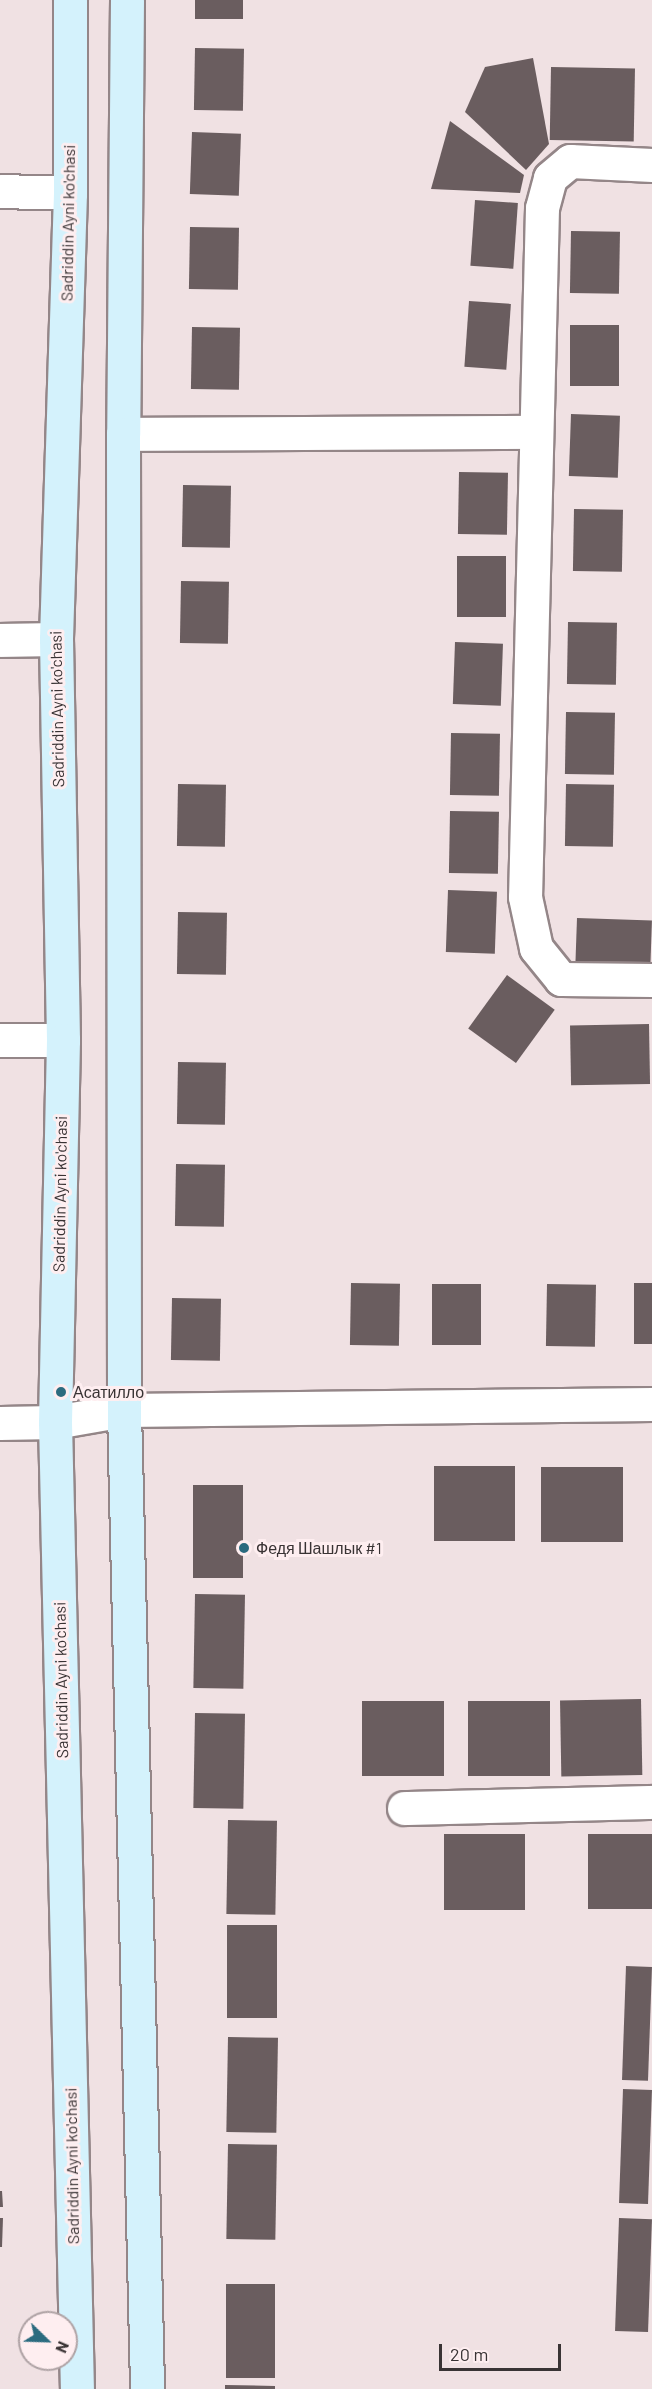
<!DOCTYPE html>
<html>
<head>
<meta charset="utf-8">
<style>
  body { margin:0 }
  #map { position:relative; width:652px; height:2389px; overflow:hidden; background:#f0e1e3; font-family:Barlow,sans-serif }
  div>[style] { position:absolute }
  .building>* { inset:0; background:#6a5d5f; transform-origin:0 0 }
  .roads { filter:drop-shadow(2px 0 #948688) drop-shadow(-2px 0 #948688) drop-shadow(0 2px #948688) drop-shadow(0 -2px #948688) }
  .minor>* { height:33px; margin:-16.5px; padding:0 16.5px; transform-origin:16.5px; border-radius:16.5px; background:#fff }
  .secondary>* { height:33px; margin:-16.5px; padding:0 16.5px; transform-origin:16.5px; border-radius:16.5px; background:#d4f2fc }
  .dots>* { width:16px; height:16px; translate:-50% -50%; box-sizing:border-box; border:3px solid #feeef0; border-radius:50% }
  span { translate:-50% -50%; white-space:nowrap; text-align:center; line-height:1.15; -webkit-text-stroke:6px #feeef0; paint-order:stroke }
  .street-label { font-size:16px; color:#393334 }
  .poi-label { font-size:16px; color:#393334 }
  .left { translate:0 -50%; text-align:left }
  .north { position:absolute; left:18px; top:2311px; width:60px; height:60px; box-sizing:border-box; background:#feeef0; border:2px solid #afa3a5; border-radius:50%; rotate:113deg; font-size:16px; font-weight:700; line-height:24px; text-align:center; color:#393334 }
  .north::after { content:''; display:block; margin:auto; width:21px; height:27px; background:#2b6b7f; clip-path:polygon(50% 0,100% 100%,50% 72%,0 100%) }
  .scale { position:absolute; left:439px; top:2344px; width:122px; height:27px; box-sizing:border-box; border:3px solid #393334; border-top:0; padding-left:8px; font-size:18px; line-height:21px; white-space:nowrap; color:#393334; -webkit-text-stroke:4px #feeef0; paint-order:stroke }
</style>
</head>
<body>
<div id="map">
  <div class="building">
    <i style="left:195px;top:0;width:48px;height:19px"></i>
    <i style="left:195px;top:48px;width:49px;height:62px;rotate:1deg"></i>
    <i style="clip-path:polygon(533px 58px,549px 144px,526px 170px,465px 112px,485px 67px)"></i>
    <i style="left:551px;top:67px;width:84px;height:73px;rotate:1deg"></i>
    <i style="clip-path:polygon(450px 121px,524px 175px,520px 193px,431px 189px)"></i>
    <i style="left:192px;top:132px;width:49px;height:62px;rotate:2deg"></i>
    <i style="left:475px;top:200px;width:43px;height:66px;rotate:4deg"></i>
    <i style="left:190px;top:227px;width:49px;height:62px;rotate:1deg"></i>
    <i style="left:571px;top:231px;width:49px;height:62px;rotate:1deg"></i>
    <i style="left:469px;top:301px;width:42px;height:66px;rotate:4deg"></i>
    <i style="left:570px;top:325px;width:49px;height:61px"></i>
    <i style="left:192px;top:327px;width:48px;height:62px;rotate:1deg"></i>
    <i style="left:571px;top:414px;width:49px;height:62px;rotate:2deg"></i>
    <i style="left:459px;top:472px;width:49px;height:62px;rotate:1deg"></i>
    <i style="left:183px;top:485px;width:48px;height:62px;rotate:1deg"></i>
    <i style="left:574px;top:509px;width:49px;height:62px;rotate:1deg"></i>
    <i style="left:457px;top:556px;width:49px;height:61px"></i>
    <i style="left:181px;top:581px;width:48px;height:62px;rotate:1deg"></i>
    <i style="left:568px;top:622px;width:49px;height:62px;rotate:1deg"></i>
    <i style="left:455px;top:642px;width:48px;height:62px;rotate:2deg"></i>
    <i style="left:566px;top:712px;width:49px;height:62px;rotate:1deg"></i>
    <i style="left:451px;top:733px;width:49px;height:62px;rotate:1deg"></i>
    <i style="left:178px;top:784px;width:48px;height:62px;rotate:1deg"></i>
    <i style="left:566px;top:784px;width:48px;height:62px;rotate:1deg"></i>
    <i style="left:450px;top:811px;width:49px;height:62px;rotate:1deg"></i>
    <i style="left:448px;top:890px;width:49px;height:62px;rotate:2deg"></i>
    <i style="left:178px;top:912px;width:49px;height:62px;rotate:1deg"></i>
    <i style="left:577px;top:918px;width:75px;height:44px;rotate:2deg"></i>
    <i style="left:507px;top:975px;width:59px;height:66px;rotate:36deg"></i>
    <i style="left:649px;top:1024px;width:60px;height:79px;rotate:89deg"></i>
    <i style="left:178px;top:1062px;width:48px;height:62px;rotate:1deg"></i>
    <i style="left:176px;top:1164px;width:49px;height:62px;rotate:1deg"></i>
    <i style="left:351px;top:1283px;width:49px;height:62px;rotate:1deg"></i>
    <i style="left:634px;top:1283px;width:18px;height:61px"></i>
    <i style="left:432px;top:1284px;width:49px;height:61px"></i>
    <i style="left:547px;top:1284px;width:49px;height:62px;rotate:1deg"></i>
    <i style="left:172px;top:1298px;width:49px;height:62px;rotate:1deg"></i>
    <i style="left:515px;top:1466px;width:75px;height:81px;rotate:90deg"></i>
    <i style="left:541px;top:1467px;width:82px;height:75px"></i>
    <i style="left:193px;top:1485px;width:50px;height:93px"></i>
    <i style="left:195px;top:1594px;width:50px;height:94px;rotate:1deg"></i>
    <i style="left:641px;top:1699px;width:76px;height:81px;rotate:89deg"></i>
    <i style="left:362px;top:1701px;width:82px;height:75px"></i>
    <i style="left:468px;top:1701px;width:82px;height:75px"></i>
    <i style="left:195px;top:1713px;width:50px;height:95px;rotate:1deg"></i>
    <i style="left:228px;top:1820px;width:49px;height:94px;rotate:1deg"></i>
    <i style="left:444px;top:1834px;width:81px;height:76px"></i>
    <i style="left:588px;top:1834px;width:64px;height:75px"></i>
    <i style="left:227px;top:1925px;width:50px;height:93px"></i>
    <i style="left:626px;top:1966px;width:26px;height:114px;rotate:2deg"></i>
    <i style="left:228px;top:2037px;width:50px;height:95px;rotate:1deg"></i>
    <i style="left:623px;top:2089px;width:29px;height:114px;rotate:2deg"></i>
    <i style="left:228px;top:2144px;width:49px;height:95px;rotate:1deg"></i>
    <i style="clip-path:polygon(0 2191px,2px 2191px,3px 2207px,0 2207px)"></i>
    <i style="clip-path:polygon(0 2218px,3px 2218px,2px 2247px,0 2247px)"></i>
    <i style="left:619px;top:2218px;width:33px;height:113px;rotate:2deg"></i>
    <i style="left:226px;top:2284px;width:49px;height:94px"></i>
    <i style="clip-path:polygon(225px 2385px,275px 2386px,275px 2389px,225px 2389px)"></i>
  </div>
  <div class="roads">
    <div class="minor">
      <i style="left:652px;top:165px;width:82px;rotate:-177.2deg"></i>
      <i style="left:570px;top:161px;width:26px;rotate:140deg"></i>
      <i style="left:550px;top:178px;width:31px;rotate:105deg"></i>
      <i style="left:542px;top:208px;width:689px;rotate:91.41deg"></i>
      <i style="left:525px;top:897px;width:52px;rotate:77.8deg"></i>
      <i style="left:536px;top:948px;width:40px;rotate:51deg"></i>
      <i style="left:561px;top:979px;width:91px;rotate:0.6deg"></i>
      <i style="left:0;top:191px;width:70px;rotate:1.6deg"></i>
      <i style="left:123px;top:434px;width:411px;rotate:-0.3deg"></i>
      <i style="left:0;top:640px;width:56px;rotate:-1deg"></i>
      <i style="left:0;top:1040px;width:63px"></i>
      <i style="left:0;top:1423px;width:55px;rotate:-1deg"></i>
      <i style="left:55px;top:1422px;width:70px;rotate:-9.9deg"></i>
      <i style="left:124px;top:1410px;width:528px;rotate:-0.65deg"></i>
      <i style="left:404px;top:1808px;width:248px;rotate:-1.4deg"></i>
    </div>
    <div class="secondary">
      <i style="left:70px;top:0;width:193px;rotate:90deg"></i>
      <i style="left:70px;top:193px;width:446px;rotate:91.8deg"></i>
      <i style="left:56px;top:639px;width:401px;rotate:89deg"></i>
      <i style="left:63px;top:1040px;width:382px;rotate:91.2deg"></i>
      <i style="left:55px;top:1422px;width:967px;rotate:88.7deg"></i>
      <i style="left:127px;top:0;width:434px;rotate:90.5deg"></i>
      <i style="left:123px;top:434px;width:976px;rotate:89.94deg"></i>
      <i style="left:124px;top:1410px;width:979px;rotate:88.65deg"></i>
    </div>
  </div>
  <div class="dots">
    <i style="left:61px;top:1392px;background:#2b6b7f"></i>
    <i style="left:244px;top:1548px;background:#2b6b7f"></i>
  </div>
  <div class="street-label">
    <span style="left:68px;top:223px;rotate:-89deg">Sadriddin Ayni ko'chasi</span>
    <span style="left:57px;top:709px;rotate:-91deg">Sadriddin Ayni ko'chasi</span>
    <span style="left:60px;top:1194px;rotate:-89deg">Sadriddin Ayni ko'chasi</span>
    <span style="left:61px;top:1680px;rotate:-91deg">Sadriddin Ayni ko'chasi</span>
    <span style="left:72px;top:2166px;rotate:-91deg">Sadriddin Ayni ko'chasi</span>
  </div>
  <div class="poi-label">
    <span class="left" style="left:73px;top:1392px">Асатилло</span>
    <span class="left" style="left:256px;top:1548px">Федя Шашлык #1</span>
  </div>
  <div class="north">N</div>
  <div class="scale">20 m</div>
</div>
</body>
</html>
